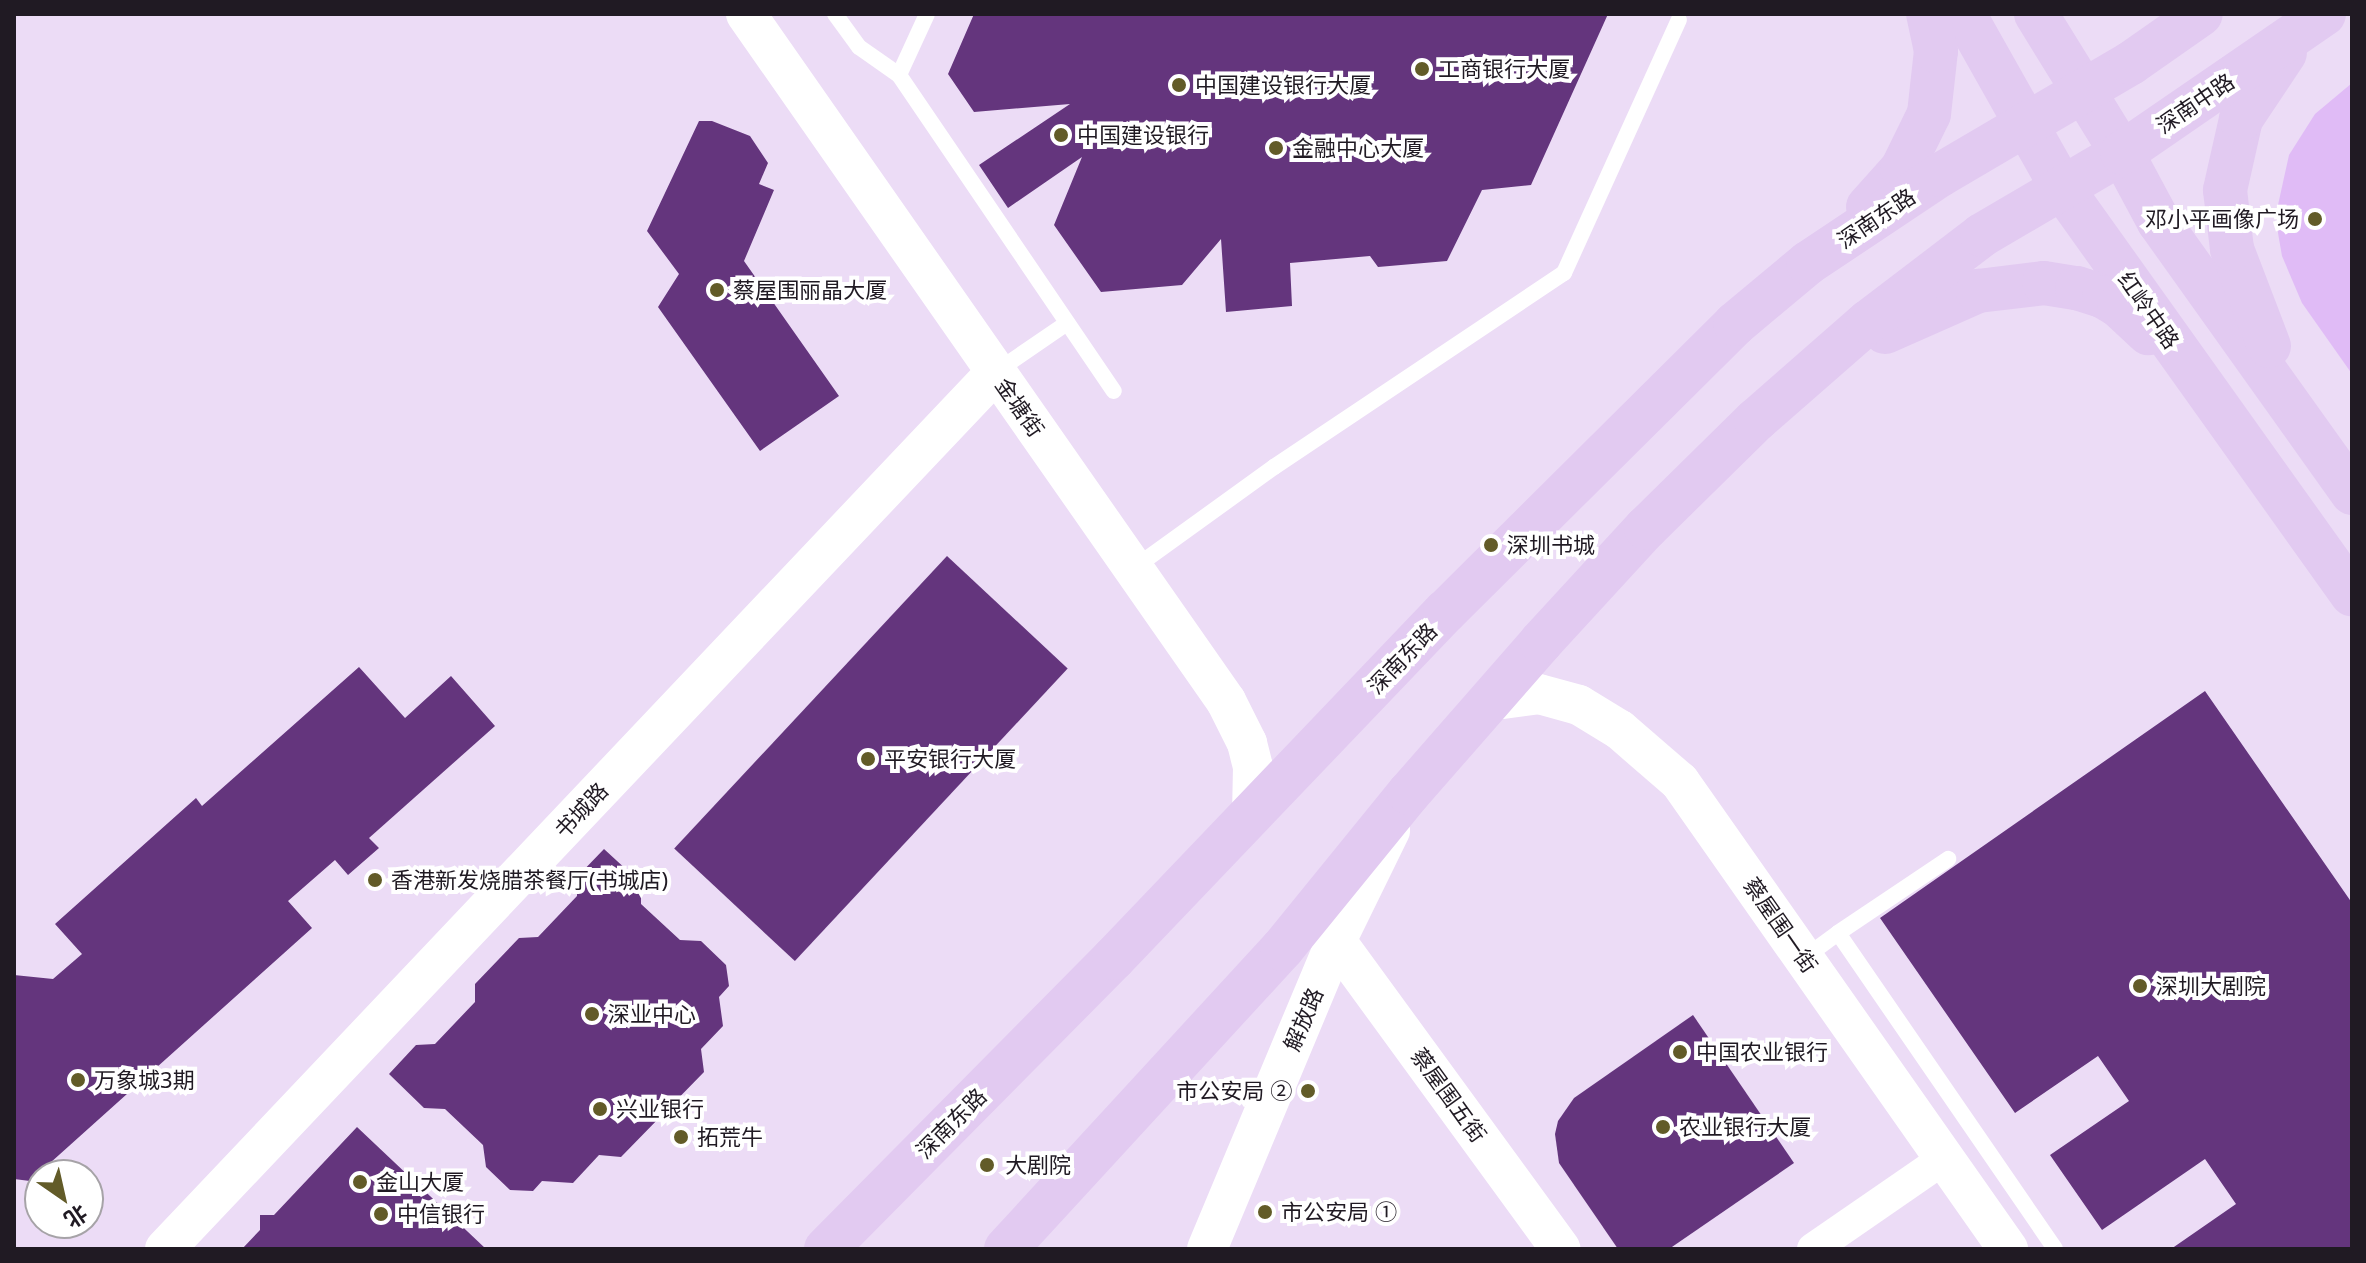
<!DOCTYPE html>
<html>
<head>
<meta charset="utf-8">
<style>
  body { margin:0 }
  #map { position:relative; width:2366px; height:1263px; overflow:hidden; background:#ecdcf6; font-family:"Noto Sans","Noto Sans SC",sans-serif }
  div>[style] { position:absolute }
  .green>* { inset:0; background:#e0bbf6 }
  .building>* { inset:0; background:#64357d; transform-origin:0 0 }
  .service>* { height:16px; margin:-8px; padding:0 8px; transform-origin:8px; border-radius:8px; background:#fff }
  .minor>* { height:32px; margin:-16px; padding:0 16px; transform-origin:16px; border-radius:16px; background:#fff }
  .tertiary>* { height:40px; margin:-20px; padding:0 20px; transform-origin:20px; border-radius:20px; background:#fff }
  .primary>* { height:44px; margin:-22px; padding:0 22px; transform-origin:22px; border-radius:22px; background:#e2caf1 }
  .dots>* { width:22px; height:22px; translate:-50% -50%; box-sizing:border-box; border:4px solid #fff; border-radius:50% }
  span { translate:-50% -50%; white-space:nowrap; text-align:center; line-height:1.15; -webkit-text-stroke:8px #fff; paint-order:stroke }
  .poi-label { font-size:22px; color:#201a23 }
  .left { translate:0 -50%; text-align:left }
  .right { translate:-100% -50%; text-align:right }
  .street-label { font-size:22px; color:#201a23 }
  .frame { position:absolute; inset:0; border:16px solid #201a23; pointer-events:none }
  .north { position:absolute; left:24px; top:1159px; width:80px; height:80px; box-sizing:border-box; background:#fff; border:2px solid #a6a3a7; border-radius:50%; rotate:146deg; font-size:22px; font-weight:700; line-height:32px; text-align:center; color:#201a23 }
  .north::after { content:''; display:block; margin:auto; width:28px; height:36px; background:#625b28; clip-path:polygon(50% 0,100% 100%,50% 72%,0 100%) }
</style>
</head>
<body>
<div id="map">
  <div class="green">
    <i style="clip-path:polygon(2352px 83px,2352px 374px,2302px 303px,2282px 256px,2278px 233px,2278px 205px,2289px 155px,2315px 114px)"></i>
  </div>
  <div class="building">
    <i style="clip-path:polygon(974px 14px,1608px 14px,1531px 185px,1482px 190px,1447px 261px,1378px 267px,1370px 256px,1290px 263px,1292px 306px,1226px 312px,1221px 239px,1182px 285px,1101px 292px,1054px 225px,1082px 157px,1008px 208px,979px 165px,1070px 104px,974px 112px,948px 74px)"></i>
    <i style="clip-path:polygon(699px 121px,712px 121px,750px 136px,768px 163px,759px 184px,774px 190px,744px 261px,839px 396px,760px 451px,658px 307px,679px 274px,647px 231px)"></i>
    <i style="left:947px;top:556px;width:165px;height:400px;rotate:43deg"></i>
    <i style="clip-path:polygon(359px 667px,405px 718px,451px 676px,495px 726px,369px 838px,379px 848px,348px 875px,335px 860px,288px 901px,312px 928px,30px 1181px,14px 1179px,14px 975px,53px 979px,82px 954px,55px 924px,196px 798px,202px 806px)"></i>
    <i style="clip-path:polygon(2205px 691px,2352px 903px,2352px 1249px,2171px 1249px,2236px 1204px,2205px 1159px,2102px 1230px,2050px 1155px,2129px 1101px,2098px 1056px,2015px 1113px,1880px 918px)"></i>
    <i style="clip-path:polygon(604px 849px,641px 883px,641px 904px,680px 940px,701px 941px,726px 965px,729px 986px,719px 997px,723px 1026px,701px 1049px,704px 1072px,621px 1157px,599px 1155px,573px 1183px,542px 1181px,533px 1191px,510px 1190px,486px 1167px,483px 1145px,445px 1109px,424px 1108px,389px 1074px,416px 1045px,435px 1044px,475px 1002px,475px 984px,519px 938px,538px 937px,577px 896px,577px 877px)"></i>
    <i style="clip-path:polygon(1693px 1015px,1794px 1163px,1669px 1249px,1618px 1249px,1559px 1163px,1555px 1134px,1558px 1121px,1574px 1098px)"></i>
    <i style="clip-path:polygon(357px 1127px,430px 1196px,486px 1249px,242px 1249px,260px 1230px,260px 1215px,274px 1215px)"></i>
  </div>
  <div class="service">
    <i style="left:835px;top:14px;width:41px;rotate:54deg"></i>
    <i style="left:859px;top:47px;width:49px;rotate:35deg"></i>
    <i style="left:899px;top:75px;width:382px;rotate:55.8deg"></i>
    <i style="left:899px;top:75px;width:67px;rotate:-65.3deg"></i>
    <i style="left:997px;top:371px;width:85px;rotate:-34.4deg"></i>
    <i style="left:1134px;top:568px;width:173px;rotate:-35.8deg"></i>
    <i style="left:1274px;top:467px;width:349px;rotate:-33.8deg"></i>
    <i style="left:1564px;top:273px;width:278px;rotate:-65.6deg"></i>
    <i style="left:1838px;top:933px;width:133px;rotate:-33.9deg"></i>
    <i style="left:1804px;top:958px;width:42px;rotate:-36.3deg"></i>
    <i style="left:1838px;top:933px;width:383px;rotate:55.5deg"></i>
  </div>
  <div class="minor">
    <i style="left:1813px;top:1249px;width:160px;rotate:-34.6deg"></i>
  </div>
  <div class="tertiary">
    <i style="left:746px;top:14px;width:838px;rotate:55.06deg"></i>
    <i style="left:1226px;top:701px;width:47px;rotate:63.4deg"></i>
    <i style="left:1247px;top:743px;width:25px;rotate:76deg"></i>
    <i style="left:1253px;top:767px;width:47px;rotate:91.2deg"></i>
    <i style="left:1488px;top:701px;width:51px;rotate:-7.8deg"></i>
    <i style="left:1539px;top:694px;width:41px;rotate:15.4deg"></i>
    <i style="left:1579px;top:705px;width:48px;rotate:31.4deg"></i>
    <i style="left:1620px;top:730px;width:79px;rotate:40.9deg"></i>
    <i style="left:1680px;top:782px;width:571px;rotate:54.92deg"></i>
    <i style="left:1336px;top:941px;width:381px;rotate:53.9deg"></i>
    <i style="left:165px;top:1249px;width:1208px;rotate:-46.54deg"></i>
    <i style="left:1207px;top:1249px;width:334px;rotate:-67.3deg"></i>
    <i style="left:1336px;top:941px;width:123px;rotate:-63.9deg"></i>
  </div>
  <div class="primary">
    <i style="left:1964px;top:14px;width:200px;rotate:60.6deg"></i>
    <i style="left:2062px;top:188px;width:499px;rotate:54.5deg"></i>
    <i style="left:2036px;top:14px;width:163px;rotate:58.3deg"></i>
    <i style="left:2122px;top:153px;width:78px;rotate:61.8deg"></i>
    <i style="left:2159px;top:222px;width:333px;rotate:54.5deg"></i>
    <i style="left:1868px;top:207px;width:51px;rotate:-48.2deg"></i>
    <i style="left:1902px;top:169px;width:61px;rotate:-63.9deg"></i>
    <i style="left:1929px;top:114px;width:63px;rotate:-83.7deg"></i>
    <i style="left:1936px;top:51px;width:38px;rotate:-102deg"></i>
    <i style="left:1885px;top:332px;width:102px;rotate:-23.8deg"></i>
    <i style="left:1978px;top:291px;width:66px;rotate:-6.9deg"></i>
    <i style="left:2044px;top:283px;width:33px;rotate:9deg"></i>
    <i style="left:2077px;top:288px;width:28px;rotate:18deg"></i>
    <i style="left:2104px;top:297px;width:17px;rotate:31deg"></i>
    <i style="left:2119px;top:306px;width:40px;rotate:43deg"></i>
    <i style="left:2269px;top:346px;width:104px;rotate:-110.9deg"></i>
    <i style="left:2232px;top:249px;width:59px;rotate:-96.8deg"></i>
    <i style="left:2225px;top:190px;width:73px;rotate:-77.3deg"></i>
    <i style="left:2241px;top:119px;width:79px;rotate:-56.3deg"></i>
    <i style="left:826px;top:1249px;width:409px;rotate:-45.3deg"></i>
    <i style="left:1114px;top:958px;width:479px;rotate:-46.3deg"></i>
    <i style="left:1445px;top:612px;width:409px;rotate:-44.8deg"></i>
    <i style="left:1735px;top:324px;width:95px;rotate:-39.9deg"></i>
    <i style="left:1808px;top:263px;width:159px;rotate:-33.7deg"></i>
    <i style="left:1940px;top:175px;width:221px;rotate:-30.4deg"></i>
    <i style="left:2131px;top:63px;width:85px;rotate:-35deg"></i>
    <i style="left:1006px;top:1249px;width:408px;rotate:-47.4deg"></i>
    <i style="left:1282px;top:949px;width:201px;rotate:-50.9deg"></i>
    <i style="left:1409px;top:793px;width:201px;rotate:-48.8deg"></i>
    <i style="left:1541px;top:642px;width:155px;rotate:-47.4deg"></i>
    <i style="left:1646px;top:528px;width:154px;rotate:-44.5deg"></i>
    <i style="left:1756px;top:420px;width:149px;rotate:-41.2deg"></i>
    <i style="left:1868px;top:322px;width:143px;rotate:-37.3deg"></i>
    <i style="left:1982px;top:235px;width:162px;rotate:-30.4deg"></i>
    <i style="left:2122px;top:153px;width:245px;rotate:-34.5deg"></i>
  </div>
  <div class="dots">
    <i style="left:1422px;top:69px;background:#625b28"></i>
    <i style="left:1179px;top:85px;background:#625b28"></i>
    <i style="left:1061px;top:135px;background:#625b28"></i>
    <i style="left:1276px;top:148px;background:#625b28"></i>
    <i style="left:2315px;top:219px;background:#625b28"></i>
    <i style="left:717px;top:290px;background:#625b28"></i>
    <i style="left:1491px;top:545px;background:#625b28"></i>
    <i style="left:868px;top:759px;background:#625b28"></i>
    <i style="left:375px;top:880px;background:#625b28"></i>
    <i style="left:2140px;top:986px;background:#625b28"></i>
    <i style="left:592px;top:1014px;background:#625b28"></i>
    <i style="left:1680px;top:1052px;background:#625b28"></i>
    <i style="left:78px;top:1080px;background:#625b28"></i>
    <i style="left:1308px;top:1091px;background:#625b28"></i>
    <i style="left:600px;top:1109px;background:#625b28"></i>
    <i style="left:1663px;top:1127px;background:#625b28"></i>
    <i style="left:681px;top:1137px;background:#625b28"></i>
    <i style="left:987px;top:1165px;background:#625b28"></i>
    <i style="left:360px;top:1182px;background:#625b28"></i>
    <i style="left:1265px;top:1212px;background:#625b28"></i>
    <i style="left:381px;top:1214px;background:#625b28"></i>
  </div>
  <div class="poi-label">
    <span class="left" style="left:1438px;top:69px">工商银行大厦</span>
    <span class="left" style="left:1195px;top:85px">中国建设银行大厦</span>
    <span class="left" style="left:1077px;top:135px">中国建设银行</span>
    <span class="left" style="left:1292px;top:148px">金融中心大厦</span>
    <span class="right" style="left:2299px;top:219px">邓小平画像广场</span>
    <span class="left" style="left:733px;top:290px">蔡屋围丽晶大厦</span>
    <span class="left" style="left:1507px;top:545px">深圳书城</span>
    <span class="left" style="left:884px;top:759px">平安银行大厦</span>
    <span class="left" style="left:391px;top:880px">香港新发烧腊茶餐厅(书城店)</span>
    <span class="left" style="left:2156px;top:986px">深圳大剧院</span>
    <span class="left" style="left:608px;top:1014px">深业中心</span>
    <span class="left" style="left:1696px;top:1052px">中国农业银行</span>
    <span class="left" style="left:94px;top:1080px">万象城3期</span>
    <span class="right" style="left:1292px;top:1091px">市公安局 ②</span>
    <span class="left" style="left:616px;top:1109px">兴业银行</span>
    <span class="left" style="left:1679px;top:1127px">农业银行大厦</span>
    <span class="left" style="left:697px;top:1137px">拓荒牛</span>
    <span class="left" style="left:1005px;top:1165px">大剧院</span>
    <span class="left" style="left:376px;top:1182px">金山大厦</span>
    <span class="left" style="left:1281px;top:1212px">市公安局 ①</span>
    <span class="left" style="left:397px;top:1214px">中信银行</span>
  </div>
  <div class="street-label">
    <span style="left:2195px;top:103px;rotate:-34deg">深南中路</span>
    <span style="left:1876px;top:218px;rotate:-34deg">深南东路</span>
    <span style="left:2149px;top:310px;rotate:55deg">红岭中路</span>
    <span style="left:1020px;top:407px;rotate:55deg">金塘街</span>
    <span style="left:1402px;top:658px;rotate:-46deg">深南东路</span>
    <span style="left:581px;top:810px;rotate:-47deg">书城路</span>
    <span style="left:1781px;top:925px;rotate:55deg">蔡屋围一街</span>
    <span style="left:1303px;top:1019px;rotate:-67deg">解放路</span>
    <span style="left:1449px;top:1095px;rotate:54deg">蔡屋围五街</span>
    <span style="left:951px;top:1123px;rotate:-45deg">深南东路</span>
  </div>
  <div class="frame"></div>
  <div class="north">北</div>
</div>
</body>
</html>
